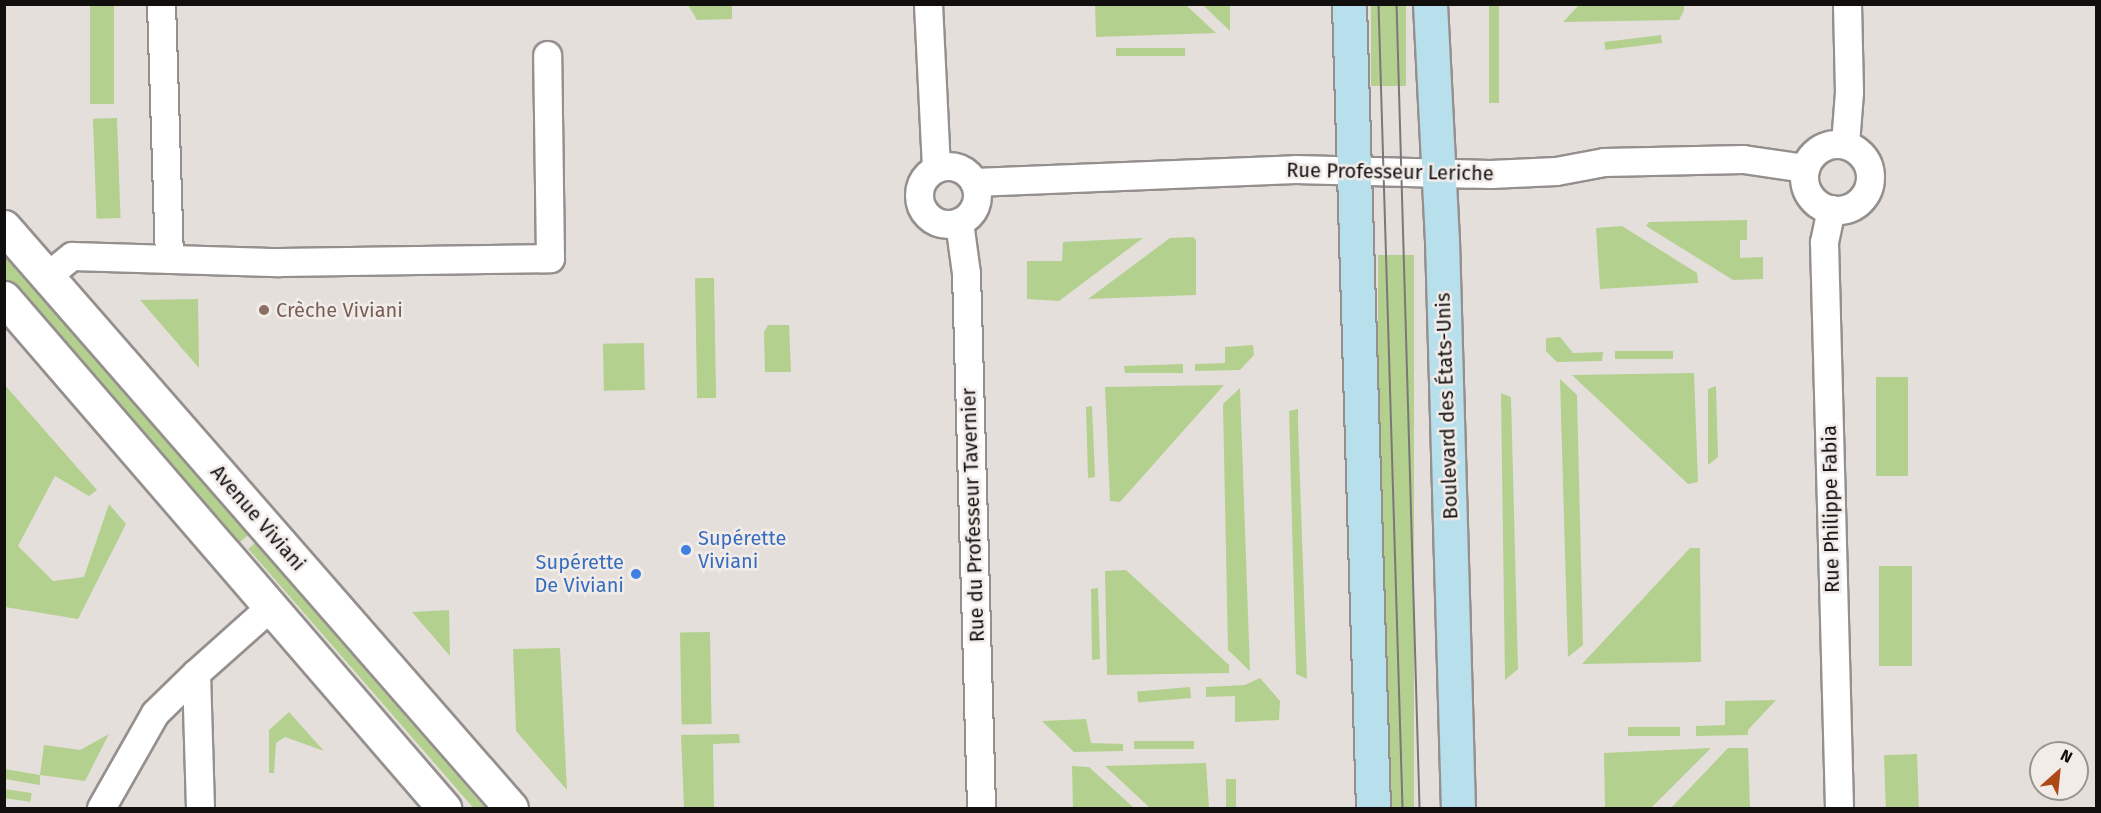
<!DOCTYPE html>
<html>
<head>
<meta charset="utf-8">
<style>
  body { margin:0 }
  #map { position:relative; width:2101px; height:813px; overflow:hidden; background:#e5dfdc; font-family:"Fira Sans",sans-serif }
  div>[style] { position:absolute }
  .green>* { inset:0; background:#b4d08f; transform-origin:0 0 }
  .roads { filter:drop-shadow(2px 0 #95908e) drop-shadow(-2px 0 #95908e) drop-shadow(0 2px #95908e) drop-shadow(0 -2px #95908e) }
  .minor>* { height:27px; margin:-13.5px; padding:0 13.5px; transform-origin:13.5px; border-radius:13.5px; background:#fff }
  .minor>.ring { margin:-13.5px; padding:0; box-sizing:content-box; background:none; border:27px solid #fff; border-radius:50% }
  .tertiary>* { height:33px; margin:-16.5px; padding:0 16.5px; transform-origin:16.5px; border-radius:16.5px; background:#fff }
  .secondary>* { height:33px; margin:-16.5px; padding:0 16.5px; transform-origin:16.5px; border-radius:16.5px; background:#b8dfec }
  .tram>* { height:1.5px; margin:-0.75px; padding:0 0.75px; transform-origin:0.75px; border-radius:0.75px; background:#7b7775 }
  .dots>* { width:16px; height:16px; translate:-50% -50%; box-sizing:border-box; border:3px solid #f2ece9; border-radius:50% }
  span { translate:-50% -50%; white-space:nowrap; text-align:center; line-height:1.15; -webkit-text-stroke:5px #f2ece9; paint-order:stroke }
  .street-label { font-size:20px; color:#110f0e }
  .education-label { font-size:20px; color:#785e54 }
  .left { translate:0 -50%; text-align:left }
  .shop-label { font-size:20px; color:#366cbe }
  .right { translate:-100% -50%; text-align:right }
  .frame { position:absolute; inset:0; border:6px solid #110f0e; pointer-events:none }
  .north { position:absolute; left:2029px; top:741px; width:60px; height:60px; box-sizing:border-box; background:#f2ece9; border:2px solid #989491; border-radius:50%; rotate:27deg; font-size:16px; font-weight:700; line-height:24px; text-align:center; color:#110f0e }
  .north::after { content:''; display:block; margin:auto; width:21px; height:27px; background:#ad4916; clip-path:polygon(50% 0,100% 100%,50% 72%,0 100%) }
</style>
</head>
<body>
<div id="map">
  <div class="green">
    <i style="left:90px;top:5px;width:24px;height:99px"></i>
    <i style="clip-path:polygon(688px 5px,732px 5px,732px 19px,697px 20px)"></i>
    <i style="clip-path:polygon(1095px 5px,1186px 5px,1216px 33px,1096px 37px)"></i>
    <i style="clip-path:polygon(1203px 5px,1230px 5px,1230px 31px)"></i>
    <i style="left:1371px;top:5px;width:35px;height:81px"></i>
    <i style="left:1489px;top:5px;width:10px;height:98px"></i>
    <i style="clip-path:polygon(1579px 5px,1684px 5px,1684px 10px,1679px 20px,1563px 22px)"></i>
    <i style="left:1661px;top:35px;width:8px;height:57px;rotate:83deg"></i>
    <i style="left:1185px;top:48px;width:8px;height:69px;rotate:90deg"></i>
    <i style="left:117px;top:118px;width:100px;height:24px;rotate:88deg"></i>
    <i style="clip-path:polygon(1747px 220px,1747px 240px,1740px 240px,1740px 258px,1763px 257px,1763px 279px,1733px 280px,1646px 226px,1649px 222px)"></i>
    <i style="clip-path:polygon(1622px 226px,1697px 273px,1698px 283px,1600px 289px,1596px 228px)"></i>
    <i style="clip-path:polygon(1193px 237px,1196px 240px,1196px 295px,1088px 299px,1170px 238px)"></i>
    <i style="clip-path:polygon(1143px 238px,1059px 301px,1027px 299px,1027px 261px,1062px 261px,1063px 242px)"></i>
    <i style="left:5px;top:255px;width:371px;height:16px;rotate:49deg"></i>
    <i style="left:1378px;top:255px;width:36px;height:553px"></i>
    <i style="left:714px;top:278px;width:120px;height:19px;rotate:89deg"></i>
    <i style="clip-path:polygon(198px 299px,199px 368px,140px 300px)"></i>
    <i style="clip-path:polygon(768px 325px,789px 325px,791px 372px,765px 372px,764px 332px)"></i>
    <i style="clip-path:polygon(1560px 337px,1573px 353px,1603px 352px,1602px 361px,1557px 362px,1546px 351px,1546px 338px)"></i>
    <i style="left:644px;top:343px;width:47px;height:41px;rotate:89deg"></i>
    <i style="clip-path:polygon(1253px 345px,1254px 355px,1240px 370px,1195px 371px,1195px 364px,1225px 363px,1225px 347px)"></i>
    <i style="left:1673px;top:351px;width:8px;height:58px;rotate:90deg"></i>
    <i style="clip-path:polygon(1183px 364px,1183px 373px,1125px 373px,1124px 366px)"></i>
    <i style="clip-path:polygon(1694px 373px,1698px 482px,1688px 484px,1572px 375px)"></i>
    <i style="left:1876px;top:377px;width:32px;height:99px"></i>
    <i style="clip-path:polygon(1560px 379px,1577px 395px,1583px 645px,1568px 657px)"></i>
    <i style="clip-path:polygon(4px 384px,97px 490px,89px 496px,55px 476px,18px 546px,53px 581px,84px 577px,109px 504px,126px 524px,78px 619px,5px 607px)"></i>
    <i style="clip-path:polygon(1224px 385px,1120px 502px,1110px 501px,1105px 387px)"></i>
    <i style="clip-path:polygon(1716px 386px,1718px 457px,1708px 465px,1708px 389px)"></i>
    <i style="clip-path:polygon(1240px 388px,1250px 671px,1228px 650px,1223px 404px)"></i>
    <i style="clip-path:polygon(1501px 393px,1511px 397px,1518px 669px,1505px 680px)"></i>
    <i style="clip-path:polygon(1092px 406px,1095px 477px,1088px 478px,1086px 407px)"></i>
    <i style="clip-path:polygon(1298px 409px,1298px 424px,1307px 679px,1296px 674px,1289px 411px)"></i>
    <i style="left:255px;top:543px;width:351px;height:9px;rotate:49deg"></i>
    <i style="clip-path:polygon(1690px 548px,1700px 548px,1701px 662px,1582px 664px)"></i>
    <i style="left:1879px;top:566px;width:33px;height:100px"></i>
    <i style="clip-path:polygon(1126px 570px,1229px 665px,1229px 673px,1107px 675px,1105px 571px)"></i>
    <i style="clip-path:polygon(1098px 588px,1100px 659px,1092px 660px,1091px 589px)"></i>
    <i style="clip-path:polygon(449px 610px,450px 656px,412px 612px)"></i>
    <i style="left:710px;top:632px;width:92px;height:30px;rotate:89deg"></i>
    <i style="clip-path:polygon(560px 648px,567px 790px,516px 731px,513px 649px)"></i>
    <i style="clip-path:polygon(1260px 678px,1280px 701px,1279px 720px,1235px 722px,1235px 696px,1206px 697px,1206px 687px,1245px 685px)"></i>
    <i style="left:1190px;top:687px;width:11px;height:53px;rotate:85deg"></i>
    <i style="clip-path:polygon(1776px 700px,1748px 730px,1748px 735px,1696px 736px,1696px 726px,1725px 725px,1725px 701px)"></i>
    <i style="clip-path:polygon(289px 712px,324px 751px,285px 737px,276px 743px,274px 773px,269px 773px,269px 730px)"></i>
    <i style="clip-path:polygon(1086px 719px,1091px 743px,1123px 744px,1123px 751px,1074px 752px,1042px 721px)"></i>
    <i style="left:1680px;top:727px;width:9px;height:52px;rotate:90deg"></i>
    <i style="clip-path:polygon(109px 734px,85px 781px,40px 775px,40px 785px,5px 779px,5px 769px,40px 775px,44px 745px,80px 750px)"></i>
    <i style="clip-path:polygon(739px 734px,740px 743px,713px 744px,714px 808px,684px 808px,681px 735px)"></i>
    <i style="left:1194px;top:741px;width:8px;height:60px;rotate:90deg"></i>
    <i style="clip-path:polygon(1711px 748px,1651px 808px,1605px 808px,1604px 753px)"></i>
    <i style="clip-path:polygon(1728px 748px,1748px 748px,1750px 808px,1671px 808px)"></i>
    <i style="left:1917px;top:754px;width:54px;height:33px;rotate:88deg"></i>
    <i style="clip-path:polygon(1206px 763px,1209px 808px,1150px 808px,1105px 766px)"></i>
    <i style="clip-path:polygon(1072px 766px,1089px 767px,1134px 808px,1073px 808px)"></i>
    <i style="left:1226px;top:779px;width:10px;height:29px"></i>
    <i style="left:4px;top:789px;width:28px;height:9px;rotate:8deg"></i>
  </div>
  <div class="roads">
    <div class="minor">
      <i style="left:161px;top:4px;width:255px;rotate:88.2deg"></i>
      <i style="left:928px;top:4px;width:164px;rotate:87.2deg"></i>
      <i class="ring" style="left:1804px;top:144px;width:39px;height:39px"></i>
      <i style="left:1845px;top:144px;width:52px;rotate:-85.6deg"></i>
      <i style="left:1849px;top:92px;width:88px;rotate:-91.3deg"></i>
      <i class="ring" style="left:919px;top:166px;width:31px;height:31px"></i>
      <i style="left:974px;top:182px;width:321px;rotate:-2.3deg"></i>
      <i style="left:1295px;top:169px;width:195px;rotate:1.5deg"></i>
      <i style="left:1490px;top:174px;width:66px;rotate:-2.6deg"></i>
      <i style="left:1556px;top:171px;width:49px;rotate:-10.6deg"></i>
      <i style="left:1604px;top:162px;width:139px;rotate:-1.2deg"></i>
      <i style="left:1743px;top:159px;width:63px;rotate:8.3deg"></i>
      <i style="left:1831px;top:209px;width:34px;rotate:102deg"></i>
      <i style="left:1824px;top:242px;width:566px;rotate:88.48deg"></i>
      <i style="left:959px;top:222px;width:51px;rotate:82.2deg"></i>
      <i style="left:966px;top:273px;width:535px;rotate:88.39deg"></i>
      <i style="left:47px;top:276px;width:32px;rotate:-39deg"></i>
      <i style="left:72px;top:256px;width:207px;rotate:1.7deg"></i>
      <i style="left:279px;top:262px;width:271px;rotate:-0.8deg"></i>
      <i style="left:550px;top:258px;width:203px;rotate:-90.8deg"></i>
      <i style="left:101px;top:808px;width:109px;rotate:-60.4deg"></i>
      <i style="left:155px;top:713px;width:57px;rotate:-44.3deg"></i>
      <i style="left:200px;top:808px;width:135px;rotate:-91.7deg"></i>
      <i style="left:196px;top:673px;width:99px;rotate:-41.7deg"></i>
    </div>
    <div class="tertiary">
      <i style="left:4px;top:227px;width:771px;rotate:48.89deg"></i>
      <i style="left:4px;top:298px;width:674px;rotate:49.21deg"></i>
    </div>
    <div class="secondary">
      <i style="left:1349px;top:4px;width:804px;rotate:88.29deg"></i>
      <i style="left:1430px;top:4px;width:236px;rotate:87.1deg"></i>
      <i style="left:1442px;top:240px;width:568px;rotate:88.39deg"></i>
    </div>
  </div>
  <div class="tram">
    <i style="left:1379px;top:4px;width:804px;rotate:88.29deg"></i>
    <i style="left:1397px;top:4px;width:804px;rotate:88.36deg"></i>
  </div>
  <div class="dots">
    <i style="left:264px;top:310px;background:#8d6e63"></i>
    <i style="left:686px;top:550px;background:#3f7fe0"></i>
    <i style="left:636px;top:574px;background:#3f7fe0"></i>
  </div>
  <div class="street-label">
    <span style="left:1390px;top:172px;rotate:1deg">Rue Professeur Leriche</span>
    <span style="left:1447px;top:406px;rotate:-92deg">Boulevard des États-Unis</span>
    <span style="left:1831px;top:509px;rotate:-91deg">Rue Philippe Fabia</span>
    <span style="left:973px;top:515px;rotate:-92deg">Rue du Professeur Tavernier</span>
    <span style="left:258px;top:518px;rotate:49deg">Avenue Viviani</span>
  </div>
  <div class="education-label">
    <span class="left" style="left:276px;top:310px">Crèche Viviani</span>
  </div>
  <div class="shop-label">
    <span class="left" style="left:698px;top:550px">Supérette<br>Viviani</span>
    <span class="right" style="left:624px;top:574px">Supérette<br>De Viviani</span>
  </div>
  <div class="frame"></div>
  <div class="north">N</div>
</div>
</body>
</html>
